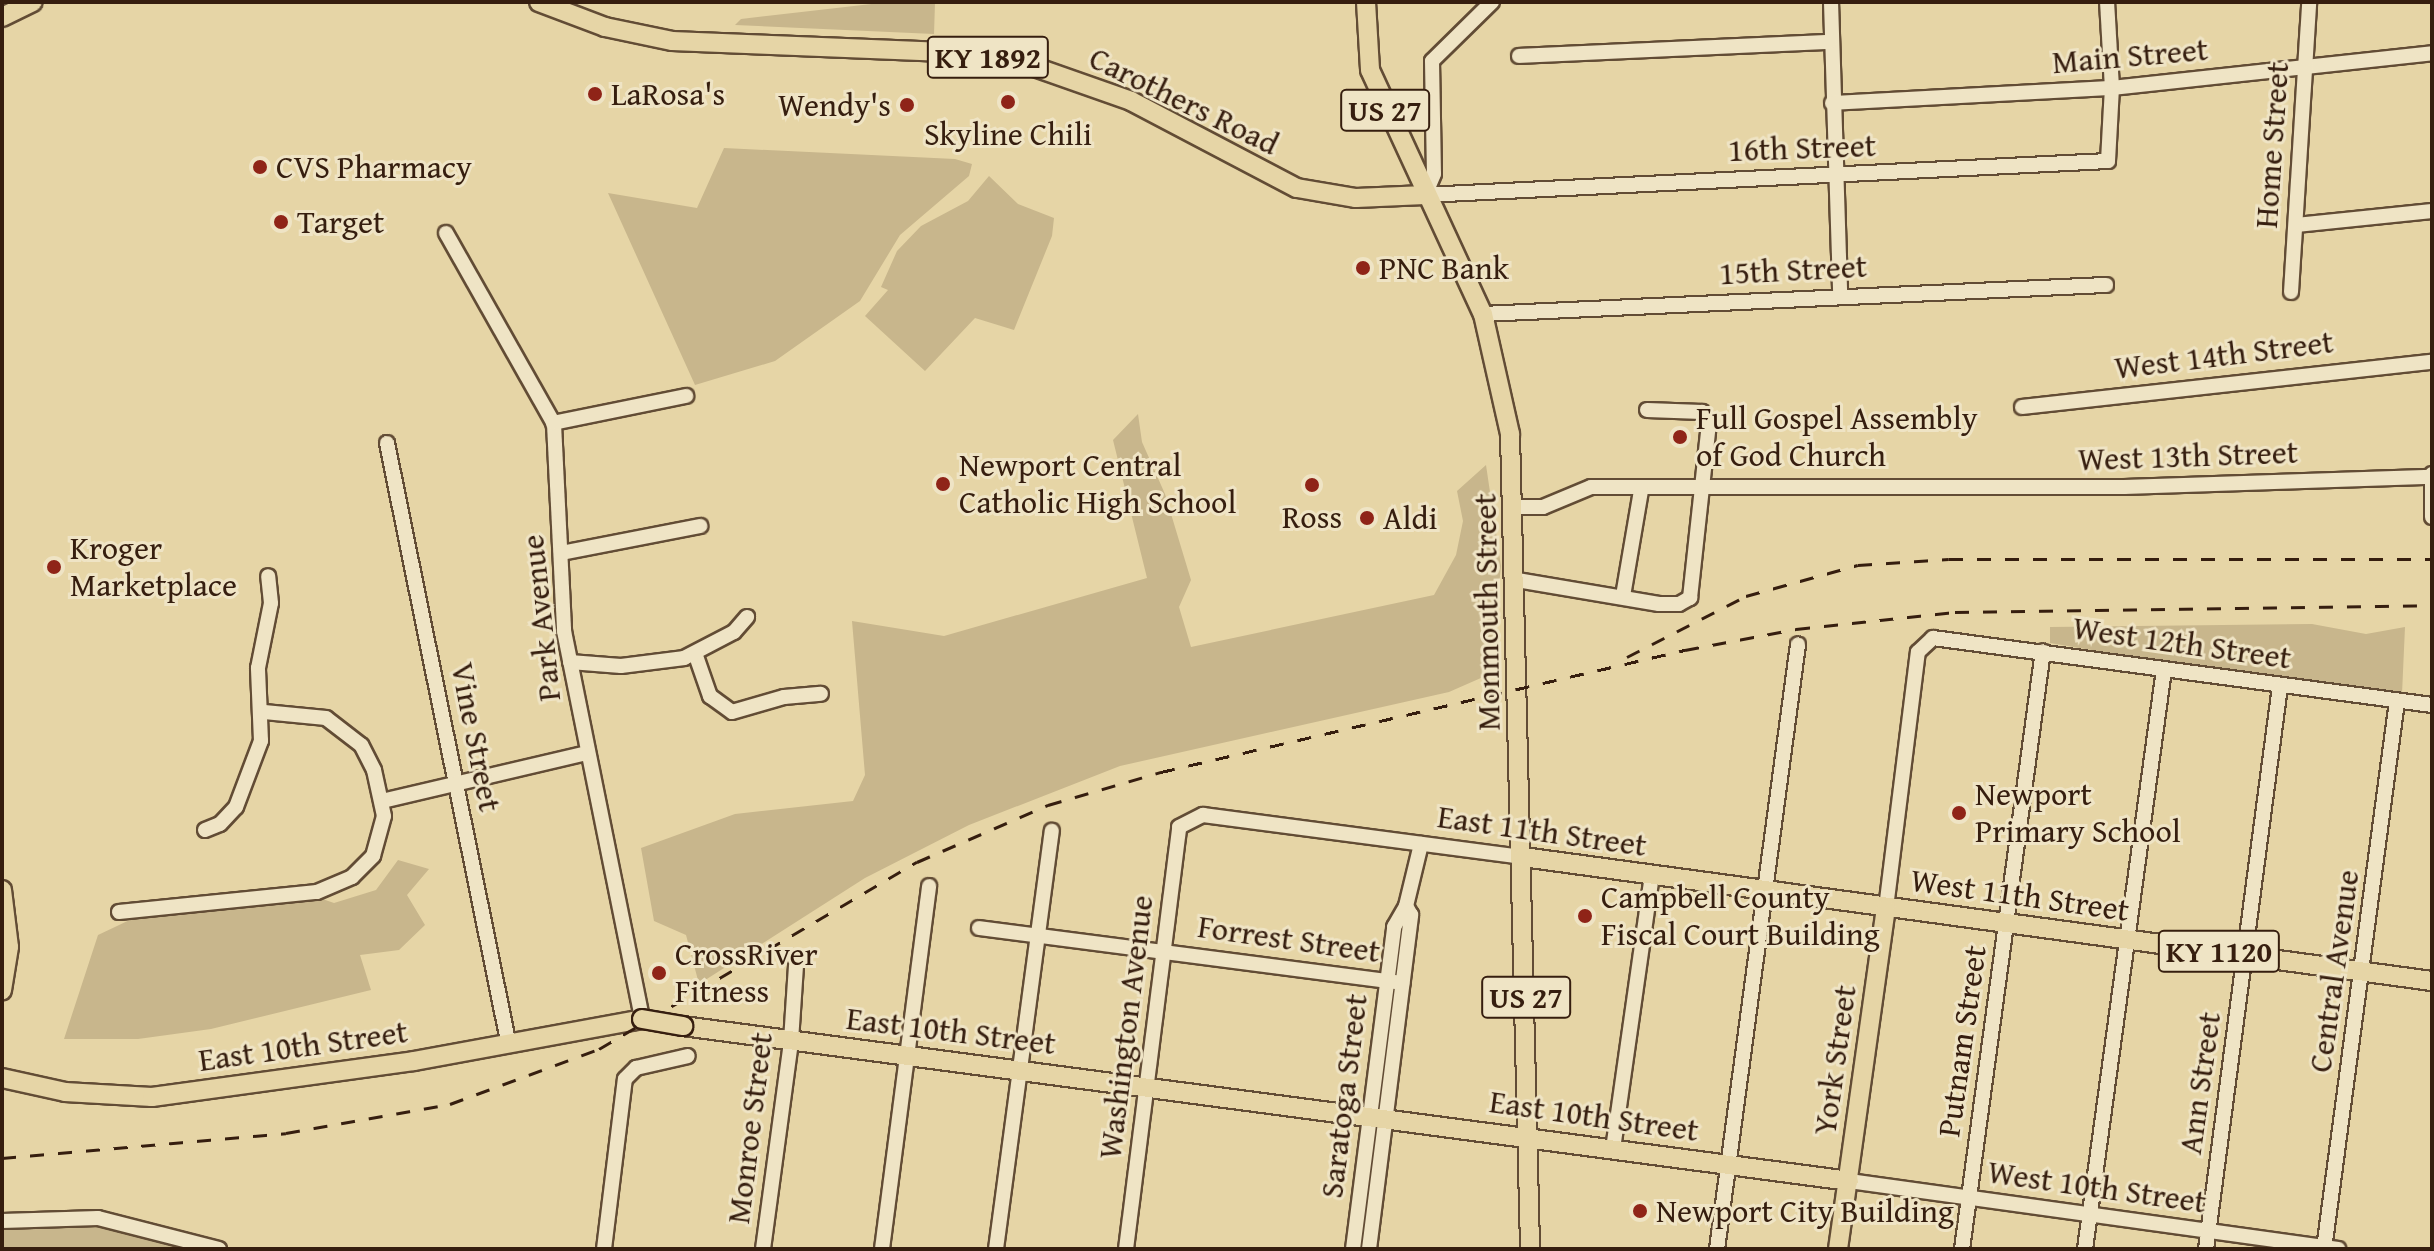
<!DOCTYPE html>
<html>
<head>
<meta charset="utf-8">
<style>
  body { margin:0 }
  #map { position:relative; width:2434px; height:1251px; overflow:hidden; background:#e6d5a6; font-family:"Gentium Book Plus",serif }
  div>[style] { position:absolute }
  .green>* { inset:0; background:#c8b68c }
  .roads { filter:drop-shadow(2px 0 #624c35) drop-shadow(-2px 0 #624c35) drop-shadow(0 2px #624c35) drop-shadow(0 -2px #624c35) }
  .minor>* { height:14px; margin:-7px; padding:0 7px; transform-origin:7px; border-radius:7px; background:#efe4c5 }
  .major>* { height:18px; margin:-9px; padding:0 9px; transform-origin:9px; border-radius:9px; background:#e6d5a6 }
  .rail>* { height:3px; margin-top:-1.5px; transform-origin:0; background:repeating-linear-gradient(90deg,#361e0f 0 14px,transparent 0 28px) }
  .bridges { filter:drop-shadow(2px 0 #361e0f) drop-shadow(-2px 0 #361e0f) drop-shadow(0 2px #361e0f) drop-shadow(0 -2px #361e0f) }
  .major-bridge>* { height:18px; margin:-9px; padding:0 9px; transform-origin:9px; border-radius:9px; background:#e6d5a6 }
  .dots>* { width:22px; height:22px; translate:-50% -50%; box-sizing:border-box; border:4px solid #efe4c5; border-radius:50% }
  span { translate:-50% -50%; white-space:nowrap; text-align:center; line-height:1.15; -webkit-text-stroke:6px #efe4c5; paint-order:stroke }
  .shield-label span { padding:2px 6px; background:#efe4c5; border:2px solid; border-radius:6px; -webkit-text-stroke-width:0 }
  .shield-label { font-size:30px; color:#361e0f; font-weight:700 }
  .street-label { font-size:32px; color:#361e0f }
  .poi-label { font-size:32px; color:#361e0f }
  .left { translate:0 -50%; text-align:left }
  .right { translate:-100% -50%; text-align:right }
  .frame { position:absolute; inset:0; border:4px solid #361e0f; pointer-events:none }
</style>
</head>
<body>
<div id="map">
  <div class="green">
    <i style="clip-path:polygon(889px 2px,935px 2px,934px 34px,735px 25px,741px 19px)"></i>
    <i style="clip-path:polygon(724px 148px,955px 159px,972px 164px,969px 176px,900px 235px,860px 301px,775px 361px,695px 385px,608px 193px,697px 208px)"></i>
    <i style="clip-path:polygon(989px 176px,1018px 204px,1054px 218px,1052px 236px,1014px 330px,975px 318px,925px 371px,865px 316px,888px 290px,881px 287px,897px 251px,921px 226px,968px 201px)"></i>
    <i style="clip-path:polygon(1138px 414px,1142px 442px,1165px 494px,1191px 580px,1179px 607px,1191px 647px,1434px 595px,1456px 555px,1463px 521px,1457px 491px,1486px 465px,1501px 566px,1490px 674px,1449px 692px,1120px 766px,969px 825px,865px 878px,699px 984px,686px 935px,654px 921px,641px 848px,735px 814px,853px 801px,865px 775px,852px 621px,944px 636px,1147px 578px,1113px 440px)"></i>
    <i style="clip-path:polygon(2312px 624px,2366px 634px,2405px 627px,2402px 694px,2386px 697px,2304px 681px,2298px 685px,2050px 643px,2050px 627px)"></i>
    <i style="clip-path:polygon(398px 860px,429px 869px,407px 895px,425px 925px,399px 950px,360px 955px,371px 990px,211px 1029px,138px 1039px,64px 1039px,98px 935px,136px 917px,182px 915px,308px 894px,334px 903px,376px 890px)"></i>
    <i style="clip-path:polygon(70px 1216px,209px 1249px,2px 1249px,2px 1221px)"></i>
  </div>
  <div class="roads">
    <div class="minor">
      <i style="left:1492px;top:2px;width:84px;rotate:135.5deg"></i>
      <i style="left:1432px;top:61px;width:113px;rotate:89deg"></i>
      <i style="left:1434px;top:174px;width:23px;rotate:113deg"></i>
      <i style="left:1425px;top:195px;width:684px;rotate:-2.85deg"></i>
      <i style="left:2108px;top:161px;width:73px;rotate:-86.9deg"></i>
      <i style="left:2112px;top:88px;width:86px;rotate:-93.3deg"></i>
      <i style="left:1831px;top:2px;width:293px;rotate:88.2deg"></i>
      <i style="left:1519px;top:56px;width:311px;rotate:-2.6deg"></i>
      <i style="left:1832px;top:103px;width:280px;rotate:-3.1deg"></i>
      <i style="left:2112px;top:88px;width:322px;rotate:-6.2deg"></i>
      <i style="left:2296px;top:225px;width:137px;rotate:-5.9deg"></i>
      <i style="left:446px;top:233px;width:219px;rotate:60.5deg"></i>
      <i style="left:554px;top:424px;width:207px;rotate:87.2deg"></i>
      <i style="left:564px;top:631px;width:396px;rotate:78.6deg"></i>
      <i style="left:2291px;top:292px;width:291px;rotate:-86.4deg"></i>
      <i style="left:1483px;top:314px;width:624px;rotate:-2.67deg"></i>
      <i style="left:2022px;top:407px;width:412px;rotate:-6.3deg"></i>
      <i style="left:553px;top:423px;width:136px;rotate:-11.5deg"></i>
      <i style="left:387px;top:443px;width:610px;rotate:78.56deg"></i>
      <i style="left:2432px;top:474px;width:43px;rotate:90deg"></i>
      <i style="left:1515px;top:507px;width:28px"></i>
      <i style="left:1543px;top:507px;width:52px;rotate:-22.6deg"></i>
      <i style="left:1591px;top:487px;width:533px"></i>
      <i style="left:2124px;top:487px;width:308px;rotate:-1.9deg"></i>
      <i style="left:561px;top:553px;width:142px;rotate:-11deg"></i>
      <i style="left:1517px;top:580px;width:144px;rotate:9.6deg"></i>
      <i style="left:1659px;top:604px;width:20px"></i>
      <i style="left:1679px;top:604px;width:13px;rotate:-29deg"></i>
      <i style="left:1690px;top:598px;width:175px;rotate:-83.8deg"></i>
      <i style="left:1709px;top:424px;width:14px;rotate:-120deg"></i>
      <i style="left:1702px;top:412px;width:55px;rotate:-177.9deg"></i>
      <i style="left:1623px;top:596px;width:107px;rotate:-80.3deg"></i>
      <i style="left:695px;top:653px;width:46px;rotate:70.8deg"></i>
      <i style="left:710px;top:696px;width:27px;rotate:36deg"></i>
      <i style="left:732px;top:712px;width:54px;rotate:-16.1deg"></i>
      <i style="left:784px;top:697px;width:37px;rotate:-5deg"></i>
      <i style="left:570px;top:662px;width:51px;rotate:4.5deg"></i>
      <i style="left:621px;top:666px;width:64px;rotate:-7.2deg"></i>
      <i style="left:684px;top:658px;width:56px;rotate:-27.5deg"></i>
      <i style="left:734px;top:632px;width:20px;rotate:-49deg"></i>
      <i style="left:382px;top:801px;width:210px;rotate:-13.2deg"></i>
      <i style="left:205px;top:830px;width:16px;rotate:-22deg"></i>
      <i style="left:220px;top:824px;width:23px;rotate:-47deg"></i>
      <i style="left:236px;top:807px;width:71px;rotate:-69.3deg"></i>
      <i style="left:261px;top:741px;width:73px;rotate:-92.4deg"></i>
      <i style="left:258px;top:668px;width:66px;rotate:-78.7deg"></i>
      <i style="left:271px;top:603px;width:27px;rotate:-96deg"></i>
      <i style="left:1886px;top:908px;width:258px;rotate:-82.9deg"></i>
      <i style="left:1918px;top:652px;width:21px;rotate:-43deg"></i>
      <i style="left:1933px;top:638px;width:503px;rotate:7.65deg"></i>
      <i style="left:119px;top:912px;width:199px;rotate:-5.8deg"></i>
      <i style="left:317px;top:892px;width:38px;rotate:-23deg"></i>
      <i style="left:352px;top:877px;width:30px;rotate:-45deg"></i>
      <i style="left:373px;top:856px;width:41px;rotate:-74.6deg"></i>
      <i style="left:384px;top:816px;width:47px;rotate:-102.3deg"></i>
      <i style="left:374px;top:770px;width:28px;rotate:-117deg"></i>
      <i style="left:361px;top:745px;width:44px;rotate:-142.4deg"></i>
      <i style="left:326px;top:718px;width:62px;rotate:-174.5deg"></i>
      <i style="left:979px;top:928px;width:427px;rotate:7.4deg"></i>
      <i style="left:1613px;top:1149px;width:276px;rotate:-81.9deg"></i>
      <i style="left:1849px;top:1181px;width:494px;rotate:7.9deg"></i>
      <i style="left:2px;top:1221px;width:96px;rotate:-1.8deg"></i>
      <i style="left:98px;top:1218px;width:125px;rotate:14.4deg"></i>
      <i style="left:604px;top:1249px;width:171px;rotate:-83deg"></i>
      <i style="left:625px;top:1079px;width:16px;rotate:-45deg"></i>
      <i style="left:636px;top:1068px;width:53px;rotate:-13deg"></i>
      <i style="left:763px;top:1249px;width:210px;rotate:-82.3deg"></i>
      <i style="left:791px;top:1041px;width:76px;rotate:-86.2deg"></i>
      <i style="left:882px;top:1249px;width:366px;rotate:-82.6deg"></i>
      <i style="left:996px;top:1249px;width:422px;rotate:-82.4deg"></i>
      <i style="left:1126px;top:1249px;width:425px;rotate:-82.8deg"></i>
      <i style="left:1179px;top:827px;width:27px;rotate:-27deg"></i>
      <i style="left:1203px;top:815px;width:323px;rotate:7.5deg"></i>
      <i style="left:1353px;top:1249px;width:325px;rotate:-82.7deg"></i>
      <i style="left:1394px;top:927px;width:24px;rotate:-60deg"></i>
      <i style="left:1406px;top:906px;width:64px;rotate:-76.4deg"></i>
      <i style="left:1369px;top:1249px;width:337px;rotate:-82.8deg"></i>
      <i style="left:1411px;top:915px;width:10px;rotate:-119deg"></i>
      <i style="left:1717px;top:1249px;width:610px;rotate:-82.37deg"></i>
      <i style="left:1962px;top:1249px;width:603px;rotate:-82.29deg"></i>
      <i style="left:2085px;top:1249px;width:585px;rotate:-82.24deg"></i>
      <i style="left:2206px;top:1249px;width:568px;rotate:-82.51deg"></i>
      <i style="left:2324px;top:1249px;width:553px;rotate:-82.41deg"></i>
    </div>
    <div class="major">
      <i style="left:539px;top:2px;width:71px;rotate:20.7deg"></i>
      <i style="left:605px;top:27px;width:68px;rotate:11.8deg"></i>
      <i style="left:672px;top:41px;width:298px;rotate:2.3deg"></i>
      <i style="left:970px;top:53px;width:57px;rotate:11.1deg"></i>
      <i style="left:1026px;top:64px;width:111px;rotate:19.4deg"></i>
      <i style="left:1131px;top:101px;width:187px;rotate:27.7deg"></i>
      <i style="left:1297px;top:188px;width:60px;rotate:9.6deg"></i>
      <i style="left:1356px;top:198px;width:69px;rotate:-2.5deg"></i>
      <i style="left:1366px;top:2px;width:68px;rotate:86.6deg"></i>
      <i style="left:1370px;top:70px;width:269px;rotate:65.2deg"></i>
      <i style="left:1483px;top:314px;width:123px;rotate:77.3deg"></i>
      <i style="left:1510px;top:434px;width:815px;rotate:88.59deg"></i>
      <i style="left:2px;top:17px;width:34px;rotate:-26deg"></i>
      <i style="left:1523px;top:857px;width:917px;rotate:7.77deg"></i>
      <i style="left:2px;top:890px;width:57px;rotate:83deg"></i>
      <i style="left:9px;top:947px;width:44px;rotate:99.2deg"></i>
      <i style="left:683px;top:1026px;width:1176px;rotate:7.57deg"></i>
      <i style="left:2px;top:1078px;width:65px;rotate:12.5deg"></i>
      <i style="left:65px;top:1092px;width:87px;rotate:3.3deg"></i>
      <i style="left:152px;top:1097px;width:264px;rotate:-7.8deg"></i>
      <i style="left:414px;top:1061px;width:232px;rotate:-10.4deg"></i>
      <i style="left:1838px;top:1249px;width:344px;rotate:-82deg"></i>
    </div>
  </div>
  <div class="rail">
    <i style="left:1627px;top:657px;width:134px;rotate:-27.1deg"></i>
    <i style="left:1746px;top:596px;width:116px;rotate:-15.5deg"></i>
    <i style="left:1858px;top:565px;width:91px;rotate:-3.8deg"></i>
    <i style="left:1949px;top:559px;width:483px"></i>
    <i style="left:2px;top:1158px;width:285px;rotate:-5deg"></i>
    <i style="left:286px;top:1133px;width:167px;rotate:-10deg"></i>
    <i style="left:450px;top:1104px;width:159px;rotate:-20.3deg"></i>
    <i style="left:599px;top:1049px;width:369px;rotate:-30.5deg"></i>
    <i style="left:917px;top:862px;width:143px;rotate:-23.5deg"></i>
    <i style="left:1048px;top:805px;width:118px;rotate:-16.3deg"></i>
    <i style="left:1161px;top:772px;width:538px;rotate:-13.11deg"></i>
    <i style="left:1685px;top:650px;width:113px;rotate:-10.7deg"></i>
    <i style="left:1796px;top:629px;width:160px;rotate:-6.1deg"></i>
    <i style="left:1955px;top:612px;width:477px;rotate:-0.8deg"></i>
  </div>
  <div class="bridges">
    <div class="major-bridge">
      <i style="left:642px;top:1019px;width:42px;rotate:9.7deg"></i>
    </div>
  </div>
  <div class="dots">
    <i style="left:595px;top:94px;background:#8f2418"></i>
    <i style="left:1008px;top:102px;background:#8f2418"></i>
    <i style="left:907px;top:105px;background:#8f2418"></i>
    <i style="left:260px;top:167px;background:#8f2418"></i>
    <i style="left:281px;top:222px;background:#8f2418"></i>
    <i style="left:1363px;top:268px;background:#8f2418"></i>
    <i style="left:1680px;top:437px;background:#8f2418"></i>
    <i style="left:943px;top:484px;background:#8f2418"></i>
    <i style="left:1312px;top:485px;background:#8f2418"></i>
    <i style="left:1367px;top:518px;background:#8f2418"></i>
    <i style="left:54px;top:567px;background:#8f2418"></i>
    <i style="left:1959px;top:813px;background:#8f2418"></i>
    <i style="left:1585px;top:916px;background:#8f2418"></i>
    <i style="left:659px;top:973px;background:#8f2418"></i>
    <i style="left:1640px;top:1211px;background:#8f2418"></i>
  </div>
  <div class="shield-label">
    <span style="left:988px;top:57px">KY 1892</span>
    <span style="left:1385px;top:110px">US 27</span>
    <span style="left:2219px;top:951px">KY 1120</span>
    <span style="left:1526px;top:997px">US 27</span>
  </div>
  <div class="street-label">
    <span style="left:2130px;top:56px;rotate:-5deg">Main Street</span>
    <span style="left:1184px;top:101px;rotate:26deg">Carothers Road</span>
    <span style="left:2272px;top:145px;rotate:-86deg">Home Street</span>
    <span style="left:1802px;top:148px;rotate:-2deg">16th Street</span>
    <span style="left:1793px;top:270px;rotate:-3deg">15th Street</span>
    <span style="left:2224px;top:355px;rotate:-7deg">West 14th Street</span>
    <span style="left:2188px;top:456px;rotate:-2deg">West 13th Street</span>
    <span style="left:1487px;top:612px;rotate:-91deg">Monmouth Street</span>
    <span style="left:541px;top:618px;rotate:-96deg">Park Avenue</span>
    <span style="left:2182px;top:643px;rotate:8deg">West 12th Street</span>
    <span style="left:476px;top:737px;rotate:79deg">Vine Street</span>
    <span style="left:1542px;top:831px;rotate:8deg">East 11th Street</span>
    <span style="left:2020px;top:895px;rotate:8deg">West 11th Street</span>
    <span style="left:1289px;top:939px;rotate:8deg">Forrest Street</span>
    <span style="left:2334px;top:971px;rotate:-82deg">Central Avenue</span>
    <span style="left:1126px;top:1027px;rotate:-83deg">Washington Avenue</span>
    <span style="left:951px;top:1031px;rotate:7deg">East 10th Street</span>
    <span style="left:1962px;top:1041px;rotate:-82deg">Putnam Street</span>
    <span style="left:303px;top:1046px;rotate:-8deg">East 10th Street</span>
    <span style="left:1835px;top:1060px;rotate:-82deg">York Street</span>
    <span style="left:2200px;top:1083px;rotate:-82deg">Ann Street</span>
    <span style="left:1344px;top:1096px;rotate:-83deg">Saratoga Street</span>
    <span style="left:1594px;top:1116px;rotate:8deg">East 10th Street</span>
    <span style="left:750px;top:1128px;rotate:-83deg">Monroe Street</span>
    <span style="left:2097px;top:1187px;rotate:8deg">West 10th Street</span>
  </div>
  <div class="poi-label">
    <span class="left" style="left:611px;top:94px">LaRosa's</span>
    <span class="right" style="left:891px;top:105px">Wendy's</span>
    <span style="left:1008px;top:134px">Skyline Chili</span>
    <span class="left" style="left:276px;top:167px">CVS Pharmacy</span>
    <span class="left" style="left:297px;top:222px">Target</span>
    <span class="left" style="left:1379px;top:268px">PNC Bank</span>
    <span class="left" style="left:1696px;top:437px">Full Gospel Assembly<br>of God Church</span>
    <span class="left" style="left:959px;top:484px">Newport Central<br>Catholic High School</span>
    <span style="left:1312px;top:517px">Ross</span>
    <span class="left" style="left:1383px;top:518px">Aldi</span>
    <span class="left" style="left:70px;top:567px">Kroger<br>Marketplace</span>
    <span class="left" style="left:1975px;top:813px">Newport<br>Primary School</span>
    <span class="left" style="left:1601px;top:916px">Campbell County<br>Fiscal Court Building</span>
    <span class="left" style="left:675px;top:973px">CrossRiver<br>Fitness</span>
    <span class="left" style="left:1656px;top:1211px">Newport City Building</span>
  </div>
  <div class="frame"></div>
</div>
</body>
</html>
